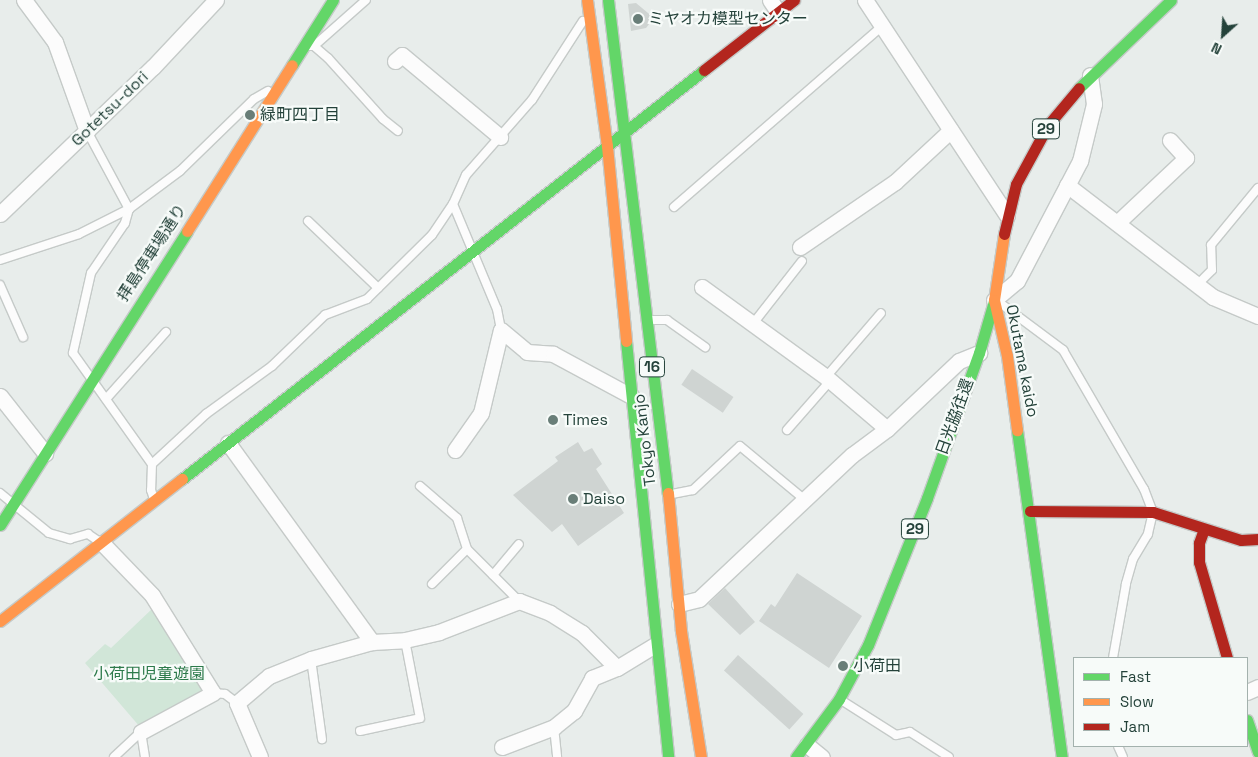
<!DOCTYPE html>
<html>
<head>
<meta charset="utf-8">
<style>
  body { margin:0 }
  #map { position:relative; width:1258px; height:757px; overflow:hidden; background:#e8edeb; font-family:"Space Grotesk","Noto Sans JP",sans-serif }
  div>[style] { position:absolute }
  .green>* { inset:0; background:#d1e6d8 }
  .building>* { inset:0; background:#cfd4d2; transform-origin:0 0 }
  .roads { filter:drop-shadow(1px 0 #c5cac8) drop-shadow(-1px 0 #c5cac8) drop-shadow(0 1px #c5cac8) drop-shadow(0 -1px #c5cac8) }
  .lane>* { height:8px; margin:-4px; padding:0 4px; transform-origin:4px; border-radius:4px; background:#fcfcfc }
  .street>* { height:15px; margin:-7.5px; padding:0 7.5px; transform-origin:7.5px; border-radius:7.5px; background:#fcfcfc }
  .fast>* { height:11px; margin:-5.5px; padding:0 5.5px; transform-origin:5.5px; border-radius:5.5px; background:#63d668 }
  .slow>* { height:11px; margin:-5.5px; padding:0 5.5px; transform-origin:5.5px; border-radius:5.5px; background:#ff974d }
  .jam>* { height:11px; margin:-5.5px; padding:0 5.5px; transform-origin:5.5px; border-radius:5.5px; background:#b3261e }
  .dots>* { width:14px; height:14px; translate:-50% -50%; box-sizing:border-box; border:2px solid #f7fbf9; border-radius:50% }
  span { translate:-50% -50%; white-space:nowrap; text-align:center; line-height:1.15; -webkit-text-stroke:4.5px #f7fbf9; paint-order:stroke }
  .shield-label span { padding:1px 4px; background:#f7fbf9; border:1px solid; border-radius:4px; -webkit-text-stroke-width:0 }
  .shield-label { font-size:15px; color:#24423a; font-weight:700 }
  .poi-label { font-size:16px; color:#24423a }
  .left { translate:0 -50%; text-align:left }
  .street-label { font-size:16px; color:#24423a }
  .park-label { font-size:16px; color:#2d7a4b }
  .legend { position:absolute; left:1073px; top:657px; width:175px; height:90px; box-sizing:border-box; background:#f7fbf9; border:1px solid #a3b1ad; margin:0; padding:6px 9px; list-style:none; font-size:15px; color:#24423a }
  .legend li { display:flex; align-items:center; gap:10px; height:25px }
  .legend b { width:25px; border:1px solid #a3b1ad }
  .north { position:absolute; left:1198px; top:10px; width:50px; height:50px; -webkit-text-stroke:4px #f7fbf9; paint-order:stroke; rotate:206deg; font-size:14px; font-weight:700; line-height:20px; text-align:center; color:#24423a }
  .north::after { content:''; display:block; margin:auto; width:18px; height:22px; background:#24423a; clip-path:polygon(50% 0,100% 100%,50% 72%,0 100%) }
</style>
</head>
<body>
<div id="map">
  <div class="green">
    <i style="clip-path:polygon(153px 608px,206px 686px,201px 695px,140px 727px,85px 663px,105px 644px,111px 648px)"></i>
  </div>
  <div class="building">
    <i style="clip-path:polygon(636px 3px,654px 18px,646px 28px,631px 31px,628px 4px)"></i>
    <i style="left:692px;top:369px;width:50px;height:19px;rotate:34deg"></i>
    <i style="clip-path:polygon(578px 442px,584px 452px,592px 448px,602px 464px,596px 469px,624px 513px,578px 546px,562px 524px,552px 532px,513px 495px,558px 461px,555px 457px)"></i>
    <i style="clip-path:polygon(797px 573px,862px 616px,829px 668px,759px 621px,771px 604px,775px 607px)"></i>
    <i style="clip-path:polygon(725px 588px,755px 622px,740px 635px,708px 604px)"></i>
    <i style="left:738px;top:655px;width:88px;height:21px;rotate:42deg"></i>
  </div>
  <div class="roads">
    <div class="lane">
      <i style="left:305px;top:46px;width:9px"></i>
      <i style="left:314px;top:46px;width:18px;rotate:41deg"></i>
      <i style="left:328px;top:58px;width:82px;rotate:48deg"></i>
      <i style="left:383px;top:119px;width:19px;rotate:39deg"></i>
      <i style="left:314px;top:46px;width:69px;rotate:-41.5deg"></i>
      <i style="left:87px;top:131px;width:89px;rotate:61.7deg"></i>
      <i style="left:129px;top:209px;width:15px;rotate:106deg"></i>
      <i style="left:125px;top:223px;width:60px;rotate:124.2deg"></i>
      <i style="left:91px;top:273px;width:82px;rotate:102.7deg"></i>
      <i style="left:73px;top:353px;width:136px;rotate:54.6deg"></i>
      <i style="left:152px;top:464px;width:26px;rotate:92deg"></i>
      <i style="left:151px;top:490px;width:9px;rotate:72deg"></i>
      <i style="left:453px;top:204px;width:114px;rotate:67.3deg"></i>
      <i style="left:497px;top:309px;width:21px;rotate:79deg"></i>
      <i style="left:674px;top:207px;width:276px;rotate:-41deg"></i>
      <i style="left:308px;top:221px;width:97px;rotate:43.7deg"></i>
      <i style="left:0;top:260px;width:83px;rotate:-18.2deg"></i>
      <i style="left:79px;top:234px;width:56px;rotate:-26.6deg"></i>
      <i style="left:129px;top:209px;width:64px;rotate:-36.7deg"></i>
      <i style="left:180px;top:171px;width:103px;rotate:-44.2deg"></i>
      <i style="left:254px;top:99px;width:16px;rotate:-30deg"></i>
      <i style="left:0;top:285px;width:57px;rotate:66.1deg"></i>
      <i style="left:1197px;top:285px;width:21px;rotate:-45deg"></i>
      <i style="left:1212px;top:270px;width:25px;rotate:-92deg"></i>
      <i style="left:1211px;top:245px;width:74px;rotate:-50.5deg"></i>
      <i style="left:1000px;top:303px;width:79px;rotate:36.7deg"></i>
      <i style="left:1063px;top:350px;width:161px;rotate:59.8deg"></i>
      <i style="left:1144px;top:489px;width:25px;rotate:69deg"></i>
      <i style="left:1153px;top:512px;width:23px;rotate:103deg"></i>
      <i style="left:1148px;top:534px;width:29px;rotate:121deg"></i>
      <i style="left:1133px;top:559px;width:26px;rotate:106deg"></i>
      <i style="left:1126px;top:584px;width:75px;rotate:100deg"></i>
      <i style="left:649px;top:320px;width:18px"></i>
      <i style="left:667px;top:320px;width:47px;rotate:35.4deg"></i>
      <i style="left:752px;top:325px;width:81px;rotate:-52deg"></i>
      <i style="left:826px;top:377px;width:84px;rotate:-49.3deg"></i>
      <i style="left:106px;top:399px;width:90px;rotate:-48.2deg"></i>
      <i style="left:787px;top:430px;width:65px;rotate:-48.7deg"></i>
      <i style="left:152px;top:464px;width:74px;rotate:-42.8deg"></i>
      <i style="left:206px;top:414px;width:82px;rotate:-36deg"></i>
      <i style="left:272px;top:366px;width:74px;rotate:-43.9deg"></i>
      <i style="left:325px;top:315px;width:45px;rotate:-20.9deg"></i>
      <i style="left:367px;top:299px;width:91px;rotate:-44.6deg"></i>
      <i style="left:432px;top:235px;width:37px;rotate:-56deg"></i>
      <i style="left:453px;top:204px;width:32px;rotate:-66deg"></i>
      <i style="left:466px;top:175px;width:100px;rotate:-48.7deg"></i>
      <i style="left:532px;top:100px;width:94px;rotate:-57.2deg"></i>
      <i style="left:420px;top:486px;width:49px;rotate:40.9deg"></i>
      <i style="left:457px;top:518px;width:33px;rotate:72deg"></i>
      <i style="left:467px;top:549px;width:74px;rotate:45deg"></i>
      <i style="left:0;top:493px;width:63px;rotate:39.2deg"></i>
      <i style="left:49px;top:533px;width:22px;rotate:16deg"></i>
      <i style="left:70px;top:539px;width:19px;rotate:-16deg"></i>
      <i style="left:88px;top:534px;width:14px;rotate:34deg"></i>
      <i style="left:672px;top:494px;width:21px;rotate:-11deg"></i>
      <i style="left:693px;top:490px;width:64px;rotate:-43.1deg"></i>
      <i style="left:740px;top:446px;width:85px;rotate:39.7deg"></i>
      <i style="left:493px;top:575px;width:40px;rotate:-50deg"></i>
      <i style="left:432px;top:584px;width:49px;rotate:-45deg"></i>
      <i style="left:311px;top:659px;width:81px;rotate:82.2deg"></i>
      <i style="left:213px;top:693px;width:12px;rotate:5deg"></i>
      <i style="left:225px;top:694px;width:15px;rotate:37deg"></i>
      <i style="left:841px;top:700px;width:65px;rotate:32.5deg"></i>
      <i style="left:896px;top:735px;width:14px;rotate:-12deg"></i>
      <i style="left:910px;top:732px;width:46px;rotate:32.7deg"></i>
      <i style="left:554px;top:727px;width:30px;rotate:84deg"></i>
      <i style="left:360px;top:731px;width:61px;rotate:-12.2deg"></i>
      <i style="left:420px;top:718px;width:79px;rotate:-100.9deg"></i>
      <i style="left:141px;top:732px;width:25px;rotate:81deg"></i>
      <i style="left:1118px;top:746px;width:12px;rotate:66deg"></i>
      <i style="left:114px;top:757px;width:37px;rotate:-43deg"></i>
    </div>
    <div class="street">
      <i style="left:24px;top:0;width:52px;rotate:53.6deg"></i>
      <i style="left:55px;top:42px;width:95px;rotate:70.2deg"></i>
      <i style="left:770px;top:0;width:14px;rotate:56deg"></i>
      <i style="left:865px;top:0;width:258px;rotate:56.6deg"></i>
      <i style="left:395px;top:61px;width:9px;rotate:-41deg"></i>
      <i style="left:402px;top:55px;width:128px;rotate:39.9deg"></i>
      <i style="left:1067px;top:185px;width:184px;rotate:37.5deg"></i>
      <i style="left:1213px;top:297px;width:49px;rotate:22.9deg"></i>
      <i style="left:0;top:214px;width:212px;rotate:-43.9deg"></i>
      <i style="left:153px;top:67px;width:92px;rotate:-46.8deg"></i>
      <i style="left:1117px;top:223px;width:95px;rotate:-43.3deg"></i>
      <i style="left:1186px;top:158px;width:24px;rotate:-132deg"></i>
      <i style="left:800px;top:247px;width:115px;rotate:-34.4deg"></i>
      <i style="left:895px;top:182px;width:76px;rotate:-42.9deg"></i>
      <i style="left:702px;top:287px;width:153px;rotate:36deg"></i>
      <i style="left:826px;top:377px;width:80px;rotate:40.4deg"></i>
      <i style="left:994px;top:300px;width:30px;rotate:-40deg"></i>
      <i style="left:1017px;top:281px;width:136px;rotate:-62.3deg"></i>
      <i style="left:1080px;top:161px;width:59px;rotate:-76.2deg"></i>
      <i style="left:1094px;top:104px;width:29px;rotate:-98deg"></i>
      <i style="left:0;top:396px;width:73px;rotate:51.7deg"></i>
      <i style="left:228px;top:443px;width:246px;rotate:54.1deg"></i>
      <i style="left:455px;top:450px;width:45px;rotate:-54.9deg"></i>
      <i style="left:481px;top:413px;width:85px;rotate:-76.5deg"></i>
      <i style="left:501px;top:330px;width:34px;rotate:40deg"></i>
      <i style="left:527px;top:352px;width:26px;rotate:4deg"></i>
      <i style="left:553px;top:354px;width:89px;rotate:28.3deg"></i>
      <i style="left:102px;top:543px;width:72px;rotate:46.1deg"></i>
      <i style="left:152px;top:595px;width:115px;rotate:58.1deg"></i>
      <i style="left:213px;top:693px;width:82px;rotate:151.6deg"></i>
      <i style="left:679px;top:604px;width:21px;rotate:-14deg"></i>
      <i style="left:699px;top:599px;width:210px;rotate:-43.3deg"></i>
      <i style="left:852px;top:455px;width:44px;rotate:-36.6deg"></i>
      <i style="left:887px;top:429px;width:99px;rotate:-43.4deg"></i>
      <i style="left:959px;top:361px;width:22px;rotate:-22deg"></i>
      <i style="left:1247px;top:692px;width:12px;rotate:-24deg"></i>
      <i style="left:807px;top:745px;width:19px;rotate:39deg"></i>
      <i style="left:502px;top:747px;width:56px;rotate:-21deg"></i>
      <i style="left:554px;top:727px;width:26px;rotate:-39deg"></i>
      <i style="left:574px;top:711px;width:38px;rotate:-61deg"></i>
      <i style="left:592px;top:678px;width:27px;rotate:-22deg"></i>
      <i style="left:260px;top:757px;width:59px;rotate:-113.1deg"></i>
      <i style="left:237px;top:703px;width:42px;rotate:-40.2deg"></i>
      <i style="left:269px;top:676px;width:45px;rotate:-22deg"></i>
      <i style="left:311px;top:659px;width:63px;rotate:-15.6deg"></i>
      <i style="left:372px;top:642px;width:33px;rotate:-3deg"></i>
      <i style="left:405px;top:640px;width:35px;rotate:-13deg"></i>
      <i style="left:439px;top:632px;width:86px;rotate:-21.2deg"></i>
      <i style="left:519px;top:601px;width:33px;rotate:21deg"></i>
      <i style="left:550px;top:613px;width:38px;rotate:32deg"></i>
      <i style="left:582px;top:633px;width:49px;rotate:45deg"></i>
      <i style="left:617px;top:668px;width:44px;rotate:-31.2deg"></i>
    </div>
    <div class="fast">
      <i style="left:608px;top:0;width:497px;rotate:83.1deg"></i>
      <i style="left:292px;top:65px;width:77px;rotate:-57.8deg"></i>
      <i style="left:1079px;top:88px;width:127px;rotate:-43.7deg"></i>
      <i style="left:626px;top:341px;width:418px;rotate:84.2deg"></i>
      <i style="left:1017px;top:430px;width:330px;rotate:82.2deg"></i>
      <i style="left:182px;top:479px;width:663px;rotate:-38.08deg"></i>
      <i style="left:0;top:525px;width:348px;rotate:-57.5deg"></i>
      <i style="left:1247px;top:720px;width:34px;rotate:71deg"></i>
      <i style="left:796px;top:757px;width:72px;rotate:-53.4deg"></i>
      <i style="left:839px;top:699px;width:61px;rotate:-61.8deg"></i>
      <i style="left:868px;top:645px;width:158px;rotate:-68.1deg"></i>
      <i style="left:927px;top:498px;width:154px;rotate:-70.3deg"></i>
      <i style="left:979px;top:353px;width:54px;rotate:-73.9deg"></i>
    </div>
    <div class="slow">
      <i style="left:587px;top:0;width:147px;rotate:82.2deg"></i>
      <i style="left:607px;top:146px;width:196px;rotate:84.4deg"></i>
      <i style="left:187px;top:231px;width:196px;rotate:-57.7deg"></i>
      <i style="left:1004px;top:234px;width:67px;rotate:98.6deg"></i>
      <i style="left:994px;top:300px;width:57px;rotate:76.9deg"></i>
      <i style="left:1007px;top:356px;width:75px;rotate:82.3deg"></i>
      <i style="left:668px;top:493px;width:139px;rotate:84.6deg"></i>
      <i style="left:681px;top:631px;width:128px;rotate:81deg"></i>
      <i style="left:0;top:621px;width:231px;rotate:-38deg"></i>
    </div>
    <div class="jam">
      <i style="left:704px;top:70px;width:114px;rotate:-37.9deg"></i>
      <i style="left:1004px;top:234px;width:51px;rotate:-76.5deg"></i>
      <i style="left:1016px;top:184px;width:67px;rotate:-61.5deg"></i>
      <i style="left:1048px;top:125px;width:48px;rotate:-50deg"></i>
      <i style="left:1030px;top:511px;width:123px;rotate:0.5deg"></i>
      <i style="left:1153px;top:512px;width:92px;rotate:17.7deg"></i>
      <i style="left:1241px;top:540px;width:17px;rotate:-3deg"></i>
      <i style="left:1204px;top:529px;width:15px;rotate:110deg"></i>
      <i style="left:1199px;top:543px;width:19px;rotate:90deg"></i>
      <i style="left:1199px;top:562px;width:100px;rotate:73.7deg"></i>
    </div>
  </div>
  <div class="dots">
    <i style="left:638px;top:19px;background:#697e78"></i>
    <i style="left:250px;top:115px;background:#697e78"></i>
    <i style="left:553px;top:420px;background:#697e78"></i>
    <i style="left:573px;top:499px;background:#697e78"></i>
    <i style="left:843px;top:666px;background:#697e78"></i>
  </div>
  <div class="shield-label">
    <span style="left:1046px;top:129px">29</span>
    <span style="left:652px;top:367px">16</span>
    <span style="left:915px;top:529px">29</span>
  </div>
  <div class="poi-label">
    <span class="left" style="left:648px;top:19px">ミヤオカ模型センター</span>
    <span class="left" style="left:260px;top:115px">緑町四丁目</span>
    <span class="left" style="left:563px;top:420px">Times</span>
    <span class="left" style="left:583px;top:499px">Daiso</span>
    <span class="left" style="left:853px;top:666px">小荷田</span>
  </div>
  <div class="street-label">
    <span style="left:110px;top:109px;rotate:-44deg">Gotetsu-dori</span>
    <span style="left:152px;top:253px;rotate:-57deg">拝島停車場通り</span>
    <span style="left:1022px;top:361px;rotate:79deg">Okutama kaido</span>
    <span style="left:955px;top:417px;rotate:-70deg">日光脇往還</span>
    <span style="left:645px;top:440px;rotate:-97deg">Tokyo Kanjo</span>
  </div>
  <div class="park-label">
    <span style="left:149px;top:674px">小荷田児童遊園</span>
  </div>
  <ul class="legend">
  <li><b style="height:6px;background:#63d668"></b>Fast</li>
  <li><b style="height:6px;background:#ff974d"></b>Slow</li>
  <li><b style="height:6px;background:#b3261e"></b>Jam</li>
  </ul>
  <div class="north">N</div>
</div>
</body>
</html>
